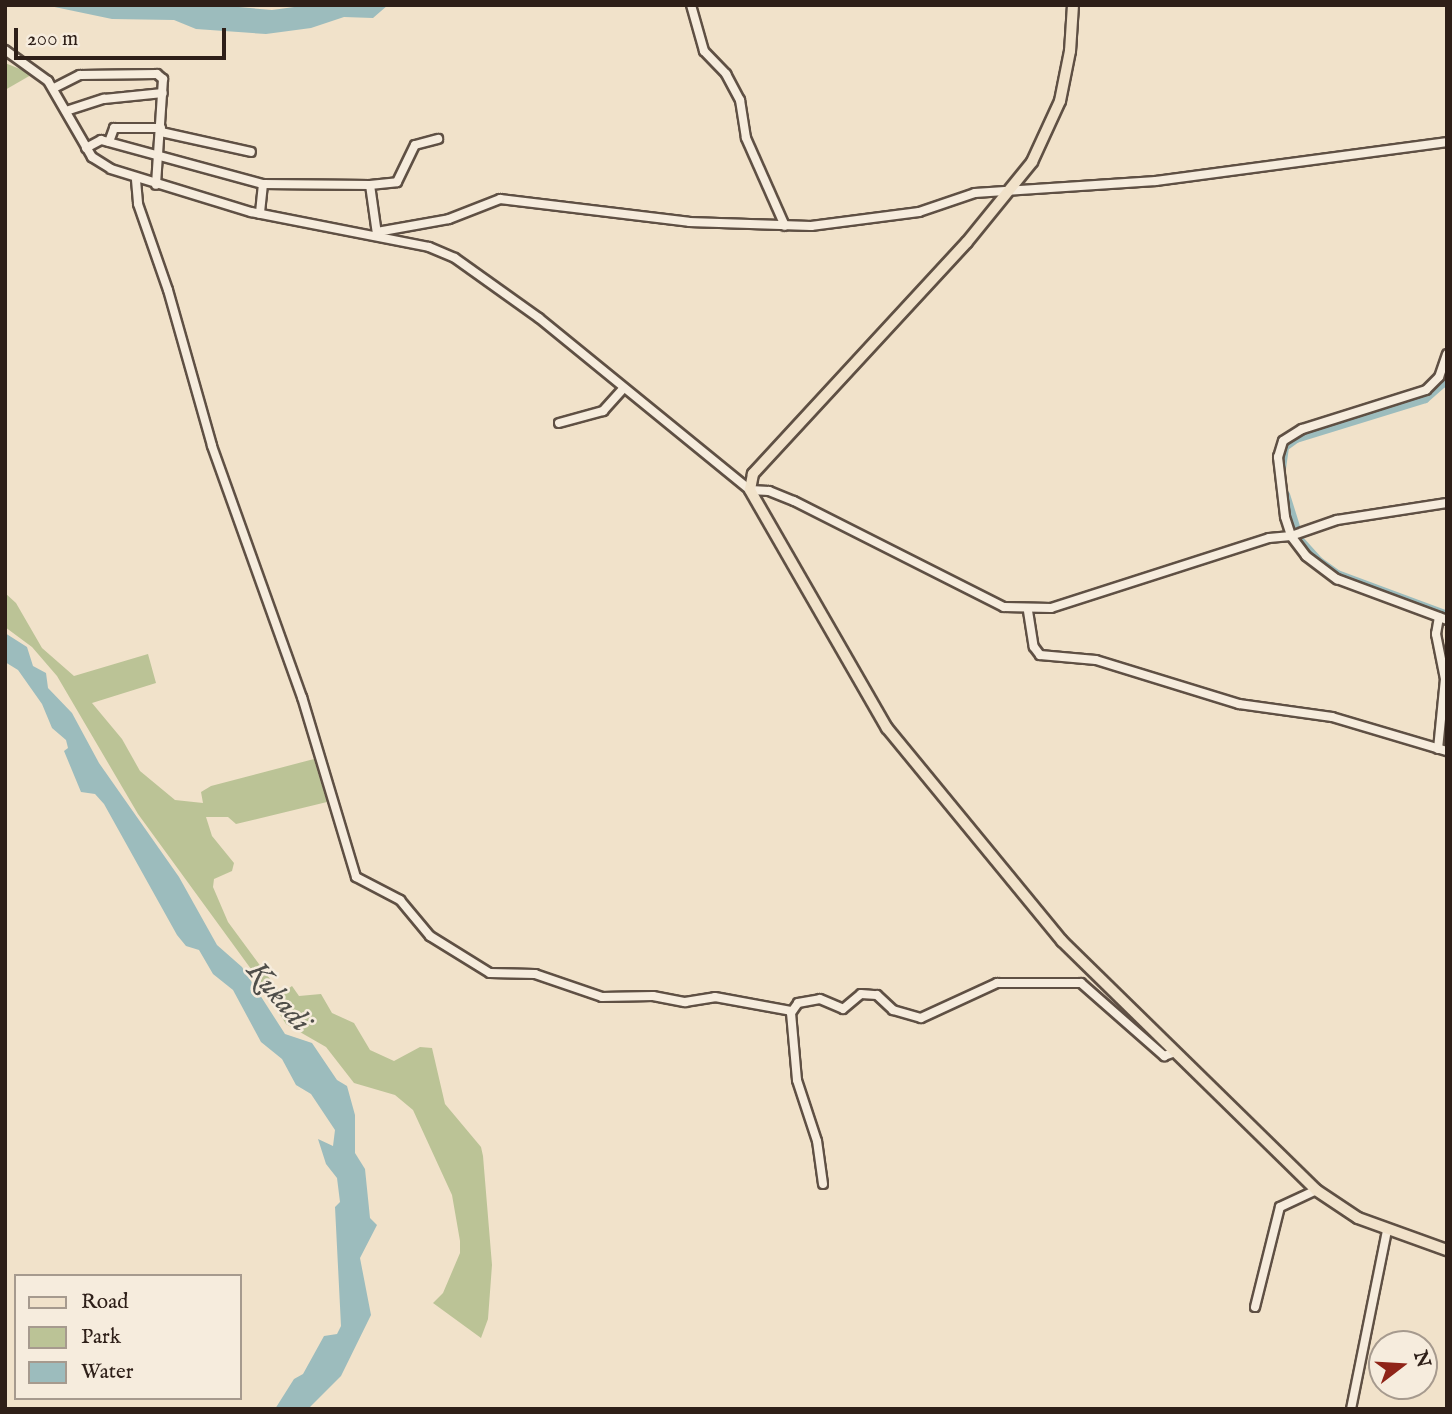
<!DOCTYPE html>
<html>
<head>
<meta charset="utf-8">
<style>
  body { margin:0 }
  #map { position:relative; width:1452px; height:1414px; overflow:hidden; background:#f1e2ca; font-family:"IM FELL English",serif }
  div>[style] { position:absolute }
  .green>* { inset:0; background:#bbc396 }
  .water>* { inset:0; background:#9cbcbd }
  .canal>* { height:7px; margin:-3.5px; padding:0 3.5px; transform-origin:3.5px; border-radius:3.5px; background:#9cbcbd }
  .roads { filter:drop-shadow(2px 0 #5f5044) drop-shadow(-2px 0 #5f5044) drop-shadow(0 2px #5f5044) drop-shadow(0 -2px #5f5044) }
  .minor>* { height:8px; margin:-4px; padding:0 4px; transform-origin:4px; border-radius:4px; background:#f6ecdd }
  .major>* { height:10px; margin:-5px; padding:0 5px; transform-origin:5px; border-radius:5px; background:#f1e2ca }
  span { translate:-50% -50%; white-space:nowrap; text-align:center; line-height:1.15; -webkit-text-stroke:5px #f6ecdd; paint-order:stroke }
  .water-label { font-size:30px; color:#4f4e4a; font-style:italic }
  .frame { position:absolute; inset:0; border:7px solid #2e1f18; pointer-events:none }
  .legend { position:absolute; left:14px; top:1274px; width:228px; height:126px; box-sizing:border-box; background:#f6ecdd; border:2px solid #a69a8e; margin:0; padding:9px 12px; list-style:none; font-size:21px; color:#2e1f18 }
  .legend li { display:flex; align-items:center; gap:14px; height:35px }
  .legend b { width:35px; border:2px solid #a69a8e }
  .north { position:absolute; left:1368px; top:1330px; width:70px; height:70px; box-sizing:border-box; background:#f6ecdd; border:2px solid #a69a8e; border-radius:50%; rotate:73deg; font-size:19px; font-weight:700; line-height:28px; text-align:center; color:#2e1f18 }
  .north::after { content:''; display:block; margin:auto; width:24px; height:32px; background:#8f2418; clip-path:polygon(50% 0,100% 100%,50% 72%,0 100%) }
  .scale { position:absolute; left:14px; top:28px; width:212px; height:32px; box-sizing:border-box; border:4px solid #2e1f18; border-top:0; padding-left:9px; font-size:21px; line-height:24px; white-space:nowrap; color:#2e1f18; -webkit-text-stroke:5px #f6ecdd; paint-order:stroke }
</style>
</head>
<body>
<div id="map">
  <div class="green">
    <i style="clip-path:polygon(5px 63px,25px 71px,31px 75px,5px 90px)"></i>
    <i style="clip-path:polygon(5px 593px,16px 603px,42px 648px,74px 676px,148px 654px,156px 683px,92px 703px,122px 739px,140px 771px,175px 800px,203px 803px,201px 792px,211px 786px,314px 759px,327px 802px,236px 824px,228px 817px,206px 817px,212px 836px,234px 863px,232px 871px,214px 879px,213px 887px,228px 922px,281px 994px,292px 986px,299px 996px,321px 994px,332px 1013px,354px 1023px,370px 1050px,394px 1061px,420px 1047px,432px 1048px,445px 1104px,481px 1147px,483px 1156px,492px 1265px,488px 1319px,481px 1338px,433px 1303px,443px 1293px,460px 1253px,460px 1241px,452px 1195px,413px 1110px,395px 1095px,354px 1083px,326px 1047px,286px 1024px,251px 969px,138px 814px,57px 676px,32px 647px,5px 627px)"></i>
  </div>
  <div class="water">
    <i style="clip-path:polygon(45px 5px,216px 5px,272px 10px,309px 5px,388px 5px,373px 18px,344px 17px,311px 28px,266px 34px,196px 29px,174px 20px,112px 19px)"></i>
    <i style="clip-path:polygon(5px 633px,27px 647px,33px 666px,46px 673px,48px 688px,72px 713px,99px 763px,179px 877px,217px 945px,242px 967px,285px 1034px,312px 1043px,337px 1080px,347px 1086px,355px 1115px,355px 1153px,365px 1169px,370px 1218px,377px 1225px,360px 1258px,371px 1315px,341px 1376px,308px 1409px,275px 1409px,294px 1379px,303px 1374px,324px 1336px,337px 1334px,341px 1326px,335px 1207px,340px 1202px,337px 1178px,326px 1164px,318px 1139px,333px 1146px,335px 1130px,311px 1094px,296px 1085px,282px 1059px,261px 1042px,233px 990px,213px 974px,199px 950px,186px 946px,177px 935px,104px 804px,95px 794px,81px 792px,64px 751px,68px 748px,66px 740px,52px 728px,42px 704px,18px 670px,5px 662px)"></i>
  </div>
  <div class="canal">
    <i style="left:1282px;top:468px;width:21px;rotate:-82deg"></i>
    <i style="left:1285px;top:447px;width:14px;rotate:-36deg"></i>
    <i style="left:1296px;top:439px;width:135px;rotate:-17.2deg"></i>
    <i style="left:1425px;top:399px;width:23px;rotate:-41deg"></i>
    <i style="left:1442px;top:384px;width:13px;rotate:-67deg"></i>
    <i style="left:1286px;top:494px;width:47px;rotate:72.7deg"></i>
    <i style="left:1300px;top:539px;width:28px;rotate:48deg"></i>
    <i style="left:1319px;top:560px;width:22px;rotate:36deg"></i>
    <i style="left:1337px;top:573px;width:117px;rotate:20.4deg"></i>
  </div>
  <div class="roads">
    <div class="minor">
      <i style="left:691px;top:5px;width:48px;rotate:74.2deg"></i>
      <i style="left:704px;top:51px;width:32px;rotate:46deg"></i>
      <i style="left:726px;top:74px;width:30px;rotate:62deg"></i>
      <i style="left:740px;top:100px;width:38px;rotate:81deg"></i>
      <i style="left:746px;top:138px;width:96px;rotate:66.1deg"></i>
      <i style="left:5px;top:50px;width:53px;rotate:35.8deg"></i>
      <i style="left:48px;top:81px;width:88px;rotate:59.9deg"></i>
      <i style="left:92px;top:157px;width:22px;rotate:32deg"></i>
      <i style="left:111px;top:169px;width:146px;rotate:17.1deg"></i>
      <i style="left:251px;top:212px;width:181px;rotate:11.1deg"></i>
      <i style="left:429px;top:247px;width:28px;rotate:23deg"></i>
      <i style="left:455px;top:258px;width:103px;rotate:35.5deg"></i>
      <i style="left:539px;top:318px;width:272px;rotate:39.2deg"></i>
      <i style="left:750px;top:490px;width:19px;rotate:3deg"></i>
      <i style="left:769px;top:491px;width:27px;rotate:22deg"></i>
      <i style="left:794px;top:501px;width:235px;rotate:26.8deg"></i>
      <i style="left:1004px;top:607px;width:47px;rotate:1.2deg"></i>
      <i style="left:1051px;top:608px;width:229px;rotate:-17.8deg"></i>
      <i style="left:1269px;top:538px;width:22px;rotate:-5deg"></i>
      <i style="left:1291px;top:536px;width:49px;rotate:-19.2deg"></i>
      <i style="left:1337px;top:520px;width:111px;rotate:-8.8deg"></i>
      <i style="left:54px;top:88px;width:29px;rotate:-27deg"></i>
      <i style="left:80px;top:75px;width:77px;rotate:-0.7deg"></i>
      <i style="left:157px;top:74px;width:8px;rotate:40deg"></i>
      <i style="left:163px;top:79px;width:106px;rotate:93.8deg"></i>
      <i style="left:66px;top:111px;width:40px;rotate:-18deg"></i>
      <i style="left:104px;top:99px;width:59px;rotate:-5.8deg"></i>
      <i style="left:161px;top:132px;width:92px;rotate:12.5deg"></i>
      <i style="left:109px;top:142px;width:15px;rotate:-70deg"></i>
      <i style="left:114px;top:128px;width:47px"></i>
      <i style="left:86px;top:148px;width:17px;rotate:-28deg"></i>
      <i style="left:101px;top:140px;width:168px;rotate:15.2deg"></i>
      <i style="left:263px;top:184px;width:30px;rotate:96deg"></i>
      <i style="left:136px;top:180px;width:24px;rotate:85deg"></i>
      <i style="left:138px;top:204px;width:91px;rotate:70.8deg"></i>
      <i style="left:168px;top:290px;width:162px;rotate:74.2deg"></i>
      <i style="left:212px;top:446px;width:267px;rotate:70.3deg"></i>
      <i style="left:302px;top:697px;width:188px;rotate:73.3deg"></i>
      <i style="left:356px;top:877px;width:50px;rotate:27.6deg"></i>
      <i style="left:400px;top:900px;width:47px;rotate:50.2deg"></i>
      <i style="left:430px;top:936px;width:70px;rotate:31.7deg"></i>
      <i style="left:490px;top:973px;width:45px;rotate:1.3deg"></i>
      <i style="left:535px;top:974px;width:71px;rotate:18.9deg"></i>
      <i style="left:602px;top:997px;width:51px;rotate:-1.1deg"></i>
      <i style="left:653px;top:996px;width:33px;rotate:11deg"></i>
      <i style="left:685px;top:1002px;width:30px;rotate:-9deg"></i>
      <i style="left:715px;top:997px;width:77px;rotate:10.4deg"></i>
      <i style="left:263px;top:184px;width:107px;rotate:0.5deg"></i>
      <i style="left:370px;top:185px;width:49px;rotate:81.9deg"></i>
      <i style="left:370px;top:185px;width:27px;rotate:-6deg"></i>
      <i style="left:397px;top:182px;width:41px;rotate:-64.1deg"></i>
      <i style="left:415px;top:145px;width:24px;rotate:-15deg"></i>
      <i style="left:377px;top:232px;width:73px;rotate:-10.2deg"></i>
      <i style="left:449px;top:219px;width:55px;rotate:-21.4deg"></i>
      <i style="left:500px;top:199px;width:190px;rotate:6.9deg"></i>
      <i style="left:689px;top:222px;width:122px;rotate:1.9deg"></i>
      <i style="left:811px;top:226px;width:109px;rotate:-7.4deg"></i>
      <i style="left:919px;top:212px;width:59px;rotate:-18.7deg"></i>
      <i style="left:975px;top:193px;width:181px;rotate:-3.8deg"></i>
      <i style="left:1156px;top:181px;width:294px;rotate:-7.6deg"></i>
      <i style="left:1447px;top:354px;width:24px;rotate:109deg"></i>
      <i style="left:1439px;top:377px;width:18px;rotate:135deg"></i>
      <i style="left:1426px;top:390px;width:130px;rotate:162.5deg"></i>
      <i style="left:1302px;top:429px;width:22px;rotate:148deg"></i>
      <i style="left:1283px;top:441px;width:17px;rotate:107deg"></i>
      <i style="left:1278px;top:457px;width:60px;rotate:83.3deg"></i>
      <i style="left:1285px;top:517px;width:20px;rotate:72deg"></i>
      <i style="left:1291px;top:536px;width:25px;rotate:53deg"></i>
      <i style="left:1306px;top:556px;width:39px;rotate:37deg"></i>
      <i style="left:1337px;top:579px;width:117px;rotate:20.4deg"></i>
      <i style="left:559px;top:423px;width:46px;rotate:-15.3deg"></i>
      <i style="left:603px;top:411px;width:31px;rotate:-48deg"></i>
      <i style="left:1028px;top:611px;width:36px;rotate:81deg"></i>
      <i style="left:1034px;top:647px;width:10px;rotate:53deg"></i>
      <i style="left:1040px;top:655px;width:56px;rotate:5.1deg"></i>
      <i style="left:1096px;top:660px;width:150px;rotate:17.1deg"></i>
      <i style="left:1239px;top:704px;width:94px;rotate:8deg"></i>
      <i style="left:1332px;top:717px;width:120px;rotate:16.5deg"></i>
      <i style="left:1438px;top:749px;width:70px;rotate:-84.3deg"></i>
      <i style="left:1445px;top:679px;width:46px;rotate:-101.3deg"></i>
      <i style="left:1436px;top:634px;width:17px;rotate:-80deg"></i>
      <i style="left:823px;top:1184px;width:43px;rotate:-97.9deg"></i>
      <i style="left:817px;top:1141px;width:64px;rotate:-108.2deg"></i>
      <i style="left:797px;top:1080px;width:67px;rotate:-95.1deg"></i>
      <i style="left:791px;top:1013px;width:12px;rotate:-55deg"></i>
      <i style="left:798px;top:1003px;width:22px;rotate:-10deg"></i>
      <i style="left:820px;top:999px;width:25px;rotate:23deg"></i>
      <i style="left:843px;top:1009px;width:23px;rotate:-40deg"></i>
      <i style="left:861px;top:994px;width:16px;rotate:4deg"></i>
      <i style="left:877px;top:995px;width:22px;rotate:43deg"></i>
      <i style="left:893px;top:1010px;width:29px;rotate:16deg"></i>
      <i style="left:921px;top:1018px;width:84px;rotate:-24.7deg"></i>
      <i style="left:997px;top:983px;width:84px"></i>
      <i style="left:1081px;top:983px;width:111px;rotate:41.3deg"></i>
      <i style="left:1164px;top:1056px;width:12px;rotate:-20deg"></i>
      <i style="left:1255px;top:1307px;width:103px;rotate:-76deg"></i>
      <i style="left:1280px;top:1207px;width:40px;rotate:-25deg"></i>
      <i style="left:1351px;top:1409px;width:183px;rotate:-78.6deg"></i>
    </div>
    <div class="major">
      <i style="left:1073px;top:5px;width:46px;rotate:93.7deg"></i>
      <i style="left:1070px;top:51px;width:51px;rotate:101.3deg"></i>
      <i style="left:1060px;top:101px;width:67px;rotate:114.7deg"></i>
      <i style="left:1032px;top:162px;width:103px;rotate:129.1deg"></i>
      <i style="left:967px;top:242px;width:316px;rotate:132.7deg"></i>
      <i style="left:753px;top:474px;width:16px;rotate:101deg"></i>
      <i style="left:750px;top:490px;width:275px;rotate:60.1deg"></i>
      <i style="left:887px;top:728px;width:276px;rotate:50.6deg"></i>
      <i style="left:1062px;top:941px;width:356px;rotate:44.4deg"></i>
      <i style="left:1316px;top:1190px;width:50px;rotate:33.7deg"></i>
      <i style="left:1358px;top:1218px;width:95px;rotate:19.8deg"></i>
    </div>
  </div>
  <div class="water-label">
    <span style="left:278px;top:997px;rotate:50deg">Kukadi</span>
  </div>
  <div class="frame"></div>
  <ul class="legend">
  <li><b style="height:9px;background:#f1e2ca"></b>Road</li>
  <li><b style="height:19px;background:#bbc396"></b>Park</li>
  <li><b style="height:19px;background:#9cbcbd"></b>Water</li>
  </ul>
  <div class="north">N</div>
  <div class="scale">200 m</div>
</div>
</body>
</html>
